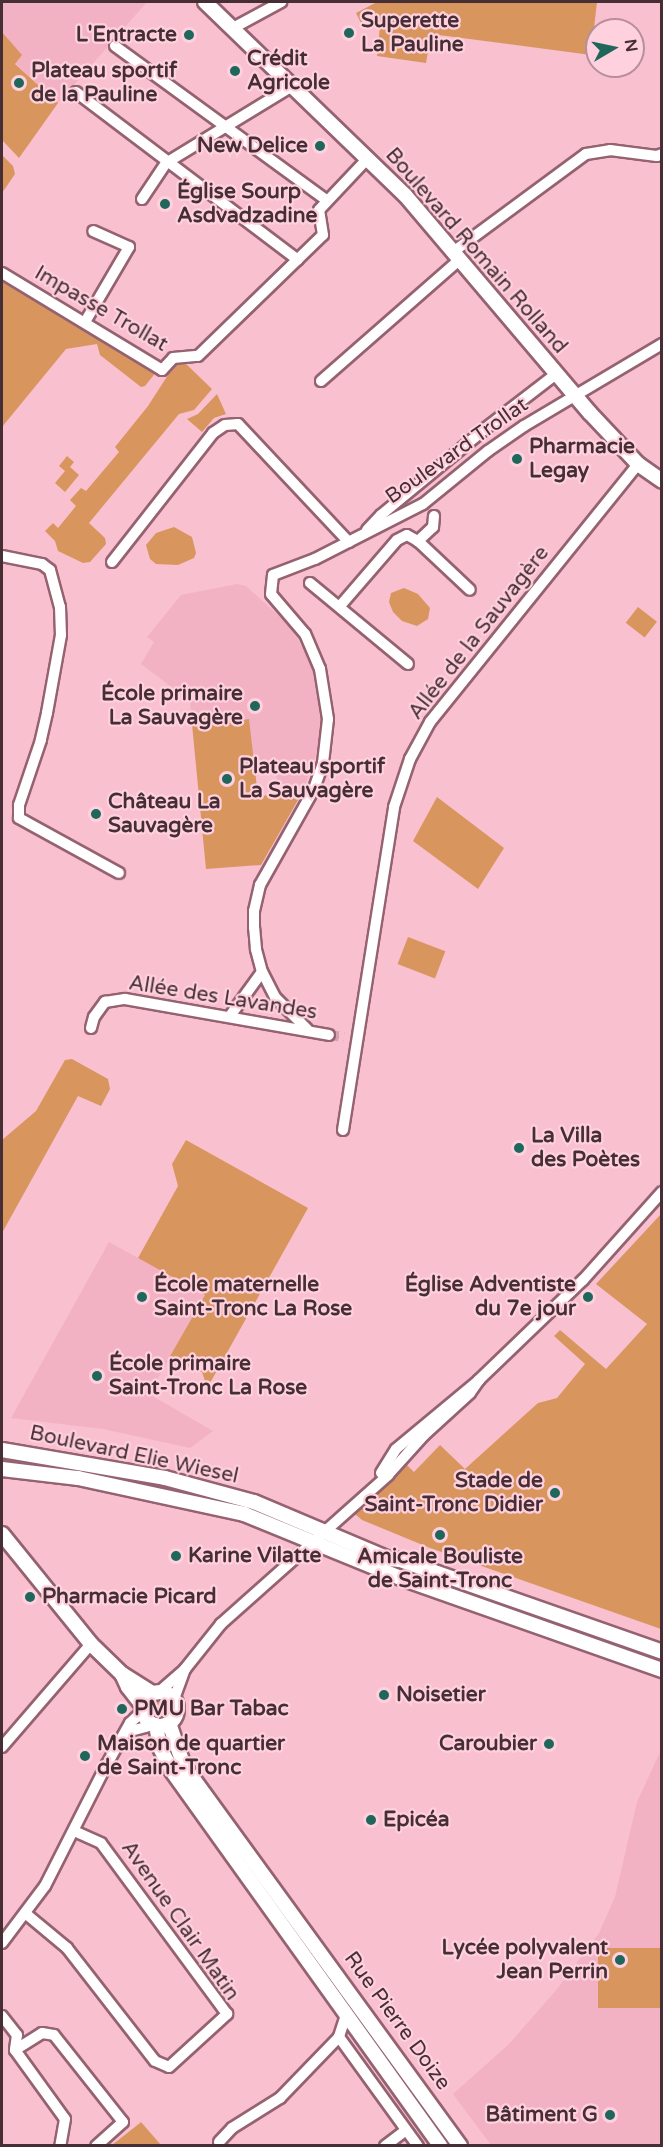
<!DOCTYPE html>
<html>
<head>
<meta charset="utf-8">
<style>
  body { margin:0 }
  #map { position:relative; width:663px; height:2147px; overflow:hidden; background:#f9c0cf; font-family:"Varela Round",sans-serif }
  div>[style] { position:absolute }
  .built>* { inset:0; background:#f2b2c4 }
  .green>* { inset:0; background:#d8965e; transform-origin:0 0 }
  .round { border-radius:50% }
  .street-tunnel>* { height:10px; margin-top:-5px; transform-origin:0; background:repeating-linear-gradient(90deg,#d5a3b0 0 10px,transparent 0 15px) }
  .roads { filter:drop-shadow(2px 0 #956271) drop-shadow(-2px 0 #956271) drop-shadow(0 2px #956271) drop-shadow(0 -2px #956271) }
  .street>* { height:10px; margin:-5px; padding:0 5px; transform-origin:5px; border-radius:5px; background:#fff }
  .secondary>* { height:14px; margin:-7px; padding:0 7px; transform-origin:7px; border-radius:7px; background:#fff }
  .secondary>.ring { margin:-7px; padding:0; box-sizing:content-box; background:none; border:14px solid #fff; border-radius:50% }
  .dots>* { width:16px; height:16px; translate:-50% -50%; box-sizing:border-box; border:3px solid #ffd0dd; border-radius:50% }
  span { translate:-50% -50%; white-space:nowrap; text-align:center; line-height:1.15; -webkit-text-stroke:4.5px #ffd0dd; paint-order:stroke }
  .poi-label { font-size:21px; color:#452f35; font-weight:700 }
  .left { translate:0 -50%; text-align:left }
  .right { translate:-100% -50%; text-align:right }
  .street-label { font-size:21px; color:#452f35 }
  .frame { position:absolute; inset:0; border:3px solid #452f35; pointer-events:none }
  .north { position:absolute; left:585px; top:18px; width:60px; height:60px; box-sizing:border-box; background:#ffd0dd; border:2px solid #b5909a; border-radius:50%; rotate:81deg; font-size:16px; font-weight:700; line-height:24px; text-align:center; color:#452f35 }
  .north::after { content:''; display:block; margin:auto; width:21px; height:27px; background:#1f665b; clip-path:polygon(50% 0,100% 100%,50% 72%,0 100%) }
</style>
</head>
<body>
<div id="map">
  <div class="built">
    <i style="clip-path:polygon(2px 2px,147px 2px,58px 103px,15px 63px,8px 38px,2px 32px)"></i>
    <i style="clip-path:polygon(237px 584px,246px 586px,292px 628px,310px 662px,318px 687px,321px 717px,318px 750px,302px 793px,278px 795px,275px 762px,254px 764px,248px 719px,222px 722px,220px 711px,191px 714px,190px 701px,141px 664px,154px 642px,147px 637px,181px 595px)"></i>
    <i style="clip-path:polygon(109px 1242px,205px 1295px,149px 1394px,213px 1431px,190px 1448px,103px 1429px,11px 1418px)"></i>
    <i style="clip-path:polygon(661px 1750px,661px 2145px,491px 2145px,453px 2094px,509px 2044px,558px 1988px,599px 1933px,615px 1897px,637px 1802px)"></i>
  </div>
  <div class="green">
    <i style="clip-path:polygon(377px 2px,597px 2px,591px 55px,431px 34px,426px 63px,377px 56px,380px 26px,361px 23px,356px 13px)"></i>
    <i style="clip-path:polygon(2px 32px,22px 55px,15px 64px,58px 103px,19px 158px,2px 140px)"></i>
    <i style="clip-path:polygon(2px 155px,13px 166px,15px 174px,2px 193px)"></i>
    <i style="clip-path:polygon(2px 276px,157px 371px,145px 386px,141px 387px,100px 355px,97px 344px,66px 349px,2px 427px)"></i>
    <i style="clip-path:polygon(177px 361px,183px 361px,212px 389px,194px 410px,179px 414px,89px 523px,105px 538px,106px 544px,90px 562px,83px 563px,58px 551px,55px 541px,45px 531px,53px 523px,58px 528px,76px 506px,70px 500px,81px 488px,86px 491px,119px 452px,115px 447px,148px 406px)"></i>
    <i style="clip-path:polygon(217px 394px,226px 414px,214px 418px,202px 432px,187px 419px,198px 414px)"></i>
    <i style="clip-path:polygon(67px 456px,74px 462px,70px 467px,79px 475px,65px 492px,55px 483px,65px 471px,59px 466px)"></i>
    <i style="clip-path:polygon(174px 527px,192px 537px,196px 553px,194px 558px,178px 565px,156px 564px,150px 559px,146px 545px,156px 533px)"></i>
    <i style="clip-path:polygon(404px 588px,418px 594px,430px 608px,428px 619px,417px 626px,402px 621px,393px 612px,389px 602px,391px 593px)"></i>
    <i style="left:638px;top:607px;width:24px;height:20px;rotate:38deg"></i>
    <i style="clip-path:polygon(221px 711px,222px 722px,249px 719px,258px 796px,302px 793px,261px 865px,206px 869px,191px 714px)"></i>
    <i style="clip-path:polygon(437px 797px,504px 848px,478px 889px,413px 841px)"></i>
    <i style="left:408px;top:937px;width:40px;height:29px;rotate:21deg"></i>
    <i style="clip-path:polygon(72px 1059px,108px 1079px,110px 1089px,101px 1106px,78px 1096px,2px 1233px,2px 1140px,36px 1111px,65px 1060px)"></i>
    <i style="clip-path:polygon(186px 1140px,308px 1208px,210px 1383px,205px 1381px,202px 1372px,169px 1358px,205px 1295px,138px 1258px,178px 1186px,172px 1164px)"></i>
    <i style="clip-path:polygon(661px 1214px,661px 1629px,430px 1548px,362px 1520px,355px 1514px,407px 1465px,414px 1472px,440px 1445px,465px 1469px,538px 1403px,557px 1398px,585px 1364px,554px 1336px,560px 1330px,606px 1369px,647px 1324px,596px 1284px)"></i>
    <i class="round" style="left:152px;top:1701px;width:16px;height:16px"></i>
    <i style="left:661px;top:1948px;width:60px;height:63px;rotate:90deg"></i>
    <i style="clip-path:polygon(141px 2122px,161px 2145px,112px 2145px,140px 2123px)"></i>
  </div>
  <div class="street-tunnel">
    <i style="left:329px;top:1035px;width:15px;rotate:8deg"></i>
  </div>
  <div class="roads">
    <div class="street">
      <i style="left:233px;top:28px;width:55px;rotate:-28.4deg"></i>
      <i style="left:115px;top:46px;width:261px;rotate:36.1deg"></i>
      <i style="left:76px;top:92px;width:278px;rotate:37.1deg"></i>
      <i style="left:142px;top:199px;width:43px;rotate:-56.3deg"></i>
      <i style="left:166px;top:163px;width:148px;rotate:-31.4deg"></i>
      <i style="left:453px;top:252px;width:165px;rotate:-36.4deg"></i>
      <i style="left:586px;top:154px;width:24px;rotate:-9deg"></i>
      <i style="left:610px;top:150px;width:47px;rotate:7.3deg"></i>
      <i style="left:657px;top:156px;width:5px;rotate:-22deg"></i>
      <i style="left:2px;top:273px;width:187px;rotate:31.2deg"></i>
      <i style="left:162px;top:370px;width:16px;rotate:-47deg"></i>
      <i style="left:173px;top:358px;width:25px;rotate:-5deg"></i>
      <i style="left:198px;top:356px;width:174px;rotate:-44.1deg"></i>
      <i style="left:323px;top:235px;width:25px;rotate:-99deg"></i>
      <i style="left:319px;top:210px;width:70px;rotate:-46.7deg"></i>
      <i style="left:85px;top:322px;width:87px;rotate:-59.6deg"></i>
      <i style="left:129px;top:247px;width:39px;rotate:-156deg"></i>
      <i style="left:321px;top:381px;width:184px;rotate:-41.2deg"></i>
      <i style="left:434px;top:516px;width:11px;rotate:95deg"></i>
      <i style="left:433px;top:527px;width:21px;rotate:137deg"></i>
      <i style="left:418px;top:541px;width:71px;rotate:43.3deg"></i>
      <i style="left:367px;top:530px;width:21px;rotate:-47deg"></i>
      <i style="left:381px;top:515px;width:136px;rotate:-39.6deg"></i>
      <i style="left:486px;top:428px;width:88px;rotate:-37.6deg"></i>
      <i style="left:2px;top:556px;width:41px;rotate:11.3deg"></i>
      <i style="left:42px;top:564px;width:10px;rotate:37deg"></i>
      <i style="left:50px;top:570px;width:38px;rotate:75deg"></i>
      <i style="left:60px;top:607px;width:28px;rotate:88deg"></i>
      <i style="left:61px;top:635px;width:79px;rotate:100.2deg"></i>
      <i style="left:47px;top:713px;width:28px;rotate:103deg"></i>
      <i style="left:41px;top:740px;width:69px;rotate:108.7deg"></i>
      <i style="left:19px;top:805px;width:13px;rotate:90deg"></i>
      <i style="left:19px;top:818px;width:114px;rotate:28.8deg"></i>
      <i style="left:112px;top:562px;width:164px;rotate:-51.9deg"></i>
      <i style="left:213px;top:433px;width:14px;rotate:-34deg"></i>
      <i style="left:225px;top:425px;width:13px;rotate:-4deg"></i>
      <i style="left:238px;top:424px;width:162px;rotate:46.8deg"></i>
      <i style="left:310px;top:583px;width:127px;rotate:39.6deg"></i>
      <i style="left:340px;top:606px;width:87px;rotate:-49.2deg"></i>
      <i style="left:397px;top:540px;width:11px;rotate:-27deg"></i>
      <i style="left:407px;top:535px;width:13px;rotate:29deg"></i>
      <i style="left:230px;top:1016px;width:54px;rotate:-54deg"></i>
      <i style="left:91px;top:1028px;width:11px;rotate:-75deg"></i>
      <i style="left:94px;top:1017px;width:19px;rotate:-54deg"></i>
      <i style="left:105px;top:1002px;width:20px;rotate:-9deg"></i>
      <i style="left:125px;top:999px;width:207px;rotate:10deg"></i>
      <i style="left:307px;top:1029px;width:45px;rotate:-135deg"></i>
      <i style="left:275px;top:997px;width:28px;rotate:-117deg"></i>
      <i style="left:262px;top:972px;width:24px;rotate:-105deg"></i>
      <i style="left:256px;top:949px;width:21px;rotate:-95deg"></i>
      <i style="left:254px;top:928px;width:17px;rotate:-90deg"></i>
      <i style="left:254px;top:911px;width:27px;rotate:-77deg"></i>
      <i style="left:260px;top:885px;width:110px;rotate:-60.6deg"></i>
      <i style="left:314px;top:789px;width:28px;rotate:-71deg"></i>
      <i style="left:323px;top:763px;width:44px;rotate:-83.5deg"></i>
      <i style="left:328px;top:719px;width:51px;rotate:-99.1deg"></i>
      <i style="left:320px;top:669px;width:38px;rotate:-113deg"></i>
      <i style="left:305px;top:634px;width:52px;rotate:-130.4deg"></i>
      <i style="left:271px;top:594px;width:19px;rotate:-84deg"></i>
      <i style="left:273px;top:575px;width:45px;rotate:-20.9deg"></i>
      <i style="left:315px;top:559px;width:121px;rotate:-27deg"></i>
      <i style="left:423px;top:504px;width:84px;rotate:-39.2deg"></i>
      <i style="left:488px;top:451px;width:44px;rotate:-34.8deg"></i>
      <i style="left:524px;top:426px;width:161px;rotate:-30.7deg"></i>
      <i style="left:343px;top:1130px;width:327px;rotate:-81deg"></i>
      <i style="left:394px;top:807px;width:51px;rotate:-71.6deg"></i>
      <i style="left:410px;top:759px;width:42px;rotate:-61.6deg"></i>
      <i style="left:430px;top:722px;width:331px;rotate:-51.1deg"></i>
      <i style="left:381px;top:1473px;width:28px;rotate:-58deg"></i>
      <i style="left:396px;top:1449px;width:108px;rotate:-39.7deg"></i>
      <i style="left:479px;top:1380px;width:144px;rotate:-43.9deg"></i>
      <i style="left:583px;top:1280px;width:118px;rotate:-48.1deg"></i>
      <i style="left:160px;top:1691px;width:33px;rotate:-41deg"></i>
      <i style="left:185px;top:1669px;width:58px;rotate:-51.3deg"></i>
      <i style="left:221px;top:1624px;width:224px;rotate:-41.7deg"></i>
      <i style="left:388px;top:1475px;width:54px;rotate:-48deg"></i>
      <i style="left:424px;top:1435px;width:62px;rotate:-42.4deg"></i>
      <i style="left:470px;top:1393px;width:16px;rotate:-55deg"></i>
      <i style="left:174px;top:1699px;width:32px;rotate:-70deg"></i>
      <i style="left:127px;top:1732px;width:28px;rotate:-15deg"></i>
      <i style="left:2px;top:1747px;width:136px;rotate:-49.2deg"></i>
      <i style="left:25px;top:1913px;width:55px;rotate:39.8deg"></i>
      <i style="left:67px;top:1948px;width:143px;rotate:52.1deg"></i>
      <i style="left:155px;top:2061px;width:15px;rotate:23deg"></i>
      <i style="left:169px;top:2067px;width:79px;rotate:-42.4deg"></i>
      <i style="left:227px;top:2014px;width:212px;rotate:-126.4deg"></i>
      <i style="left:101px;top:1843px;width:30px;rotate:-156deg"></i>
      <i style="left:2px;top:1943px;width:71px;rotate:-53deg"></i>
      <i style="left:45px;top:1886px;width:137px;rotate:-63.1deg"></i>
      <i style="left:107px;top:1764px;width:47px;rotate:-60.7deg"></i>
      <i style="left:130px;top:1723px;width:18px;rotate:-43deg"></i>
      <i style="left:346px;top:2015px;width:23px;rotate:108deg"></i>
      <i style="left:339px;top:2037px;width:135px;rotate:54.1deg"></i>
      <i style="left:2px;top:2016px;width:24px;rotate:52deg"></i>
      <i style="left:17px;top:2035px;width:15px;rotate:98deg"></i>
      <i style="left:15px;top:2050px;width:85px;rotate:54.1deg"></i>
      <i style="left:65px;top:2119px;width:27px;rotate:100deg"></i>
      <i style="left:15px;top:2050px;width:32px;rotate:-32deg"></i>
      <i style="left:42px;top:2033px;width:12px;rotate:9deg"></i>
      <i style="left:54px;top:2035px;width:111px;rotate:51.6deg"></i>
      <i style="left:123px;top:2122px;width:36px;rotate:138deg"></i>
      <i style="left:219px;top:2142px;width:19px;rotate:-47deg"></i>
      <i style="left:232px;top:2128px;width:57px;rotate:-32deg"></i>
      <i style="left:280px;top:2098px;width:85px;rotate:-46deg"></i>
      <i style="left:385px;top:2146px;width:26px;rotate:-37deg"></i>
    </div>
    <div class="secondary">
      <i style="left:205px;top:2px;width:278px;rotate:44deg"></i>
      <i style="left:405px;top:195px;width:286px;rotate:49.7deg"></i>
      <i style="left:590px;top:413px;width:70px;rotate:46.7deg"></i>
      <i style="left:638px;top:464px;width:29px;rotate:35deg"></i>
      <i style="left:2px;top:1450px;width:165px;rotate:9.7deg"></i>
      <i style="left:165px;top:1478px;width:92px;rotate:15.1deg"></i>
      <i style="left:254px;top:1502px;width:147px;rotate:22.9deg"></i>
      <i style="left:389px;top:1559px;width:11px;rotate:5deg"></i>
      <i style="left:400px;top:1560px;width:278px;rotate:19.3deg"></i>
      <i style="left:2px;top:1469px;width:77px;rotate:6.8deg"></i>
      <i style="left:78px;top:1478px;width:170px;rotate:12.2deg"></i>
      <i style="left:244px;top:1514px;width:166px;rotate:22.2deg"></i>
      <i style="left:398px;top:1577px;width:280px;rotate:19.4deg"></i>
      <i style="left:2px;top:1534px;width:141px;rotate:51deg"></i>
      <i style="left:91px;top:1644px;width:43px;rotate:44.1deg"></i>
      <i style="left:122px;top:1674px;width:36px;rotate:32deg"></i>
      <i style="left:122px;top:1674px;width:14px;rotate:65deg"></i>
      <i style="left:128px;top:1687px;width:24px;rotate:52deg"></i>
      <i class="ring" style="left:143px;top:1692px;width:20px;height:20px"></i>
      <i style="left:169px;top:1723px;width:46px;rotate:70.8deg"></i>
      <i style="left:184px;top:1766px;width:470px;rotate:54deg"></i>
      <i style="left:156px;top:1725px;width:23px;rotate:80deg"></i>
      <i style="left:160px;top:1748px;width:26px;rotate:62deg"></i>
      <i style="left:172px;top:1771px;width:461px;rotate:54.4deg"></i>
    </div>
  </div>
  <div class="dots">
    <i style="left:349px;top:33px;background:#1f665b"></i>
    <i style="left:189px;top:35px;background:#1f665b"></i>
    <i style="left:235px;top:71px;background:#1f665b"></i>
    <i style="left:19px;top:83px;background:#1f665b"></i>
    <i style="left:320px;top:146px;background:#1f665b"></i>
    <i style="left:165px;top:204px;background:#1f665b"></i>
    <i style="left:517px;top:459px;background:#1f665b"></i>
    <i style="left:255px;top:706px;background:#1f665b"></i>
    <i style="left:227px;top:779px;background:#1f665b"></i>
    <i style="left:96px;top:814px;background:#1f665b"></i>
    <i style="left:519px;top:1148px;background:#1f665b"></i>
    <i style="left:142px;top:1297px;background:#1f665b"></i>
    <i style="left:588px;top:1297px;background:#1f665b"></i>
    <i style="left:97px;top:1376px;background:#1f665b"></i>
    <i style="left:555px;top:1493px;background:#1f665b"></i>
    <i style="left:440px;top:1535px;background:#1f665b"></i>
    <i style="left:176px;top:1556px;background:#1f665b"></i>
    <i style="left:30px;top:1597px;background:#1f665b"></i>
    <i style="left:384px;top:1695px;background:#1f665b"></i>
    <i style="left:122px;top:1709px;background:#1f665b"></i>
    <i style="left:549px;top:1744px;background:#1f665b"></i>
    <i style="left:85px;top:1756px;background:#1f665b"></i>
    <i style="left:371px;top:1820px;background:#1f665b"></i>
    <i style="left:620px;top:1960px;background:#1f665b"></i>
    <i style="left:610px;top:2115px;background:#1f665b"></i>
  </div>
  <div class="poi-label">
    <span class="left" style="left:361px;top:33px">Superette<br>La Pauline</span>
    <span class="right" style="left:177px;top:35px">L'Entracte</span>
    <span class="left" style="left:247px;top:71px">Crédit<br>Agricole</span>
    <span class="left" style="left:31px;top:83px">Plateau sportif<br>de la Pauline</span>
    <span class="right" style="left:308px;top:146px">New Delice</span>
    <span class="left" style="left:177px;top:204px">Église Sourp<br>Asdvadzadine</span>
    <span class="left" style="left:529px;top:459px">Pharmacie<br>Legay</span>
    <span class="right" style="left:243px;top:706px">École primaire<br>La Sauvagère</span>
    <span class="left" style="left:239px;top:779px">Plateau sportif<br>La Sauvagère</span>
    <span class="left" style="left:108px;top:814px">Château La<br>Sauvagère</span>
    <span class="left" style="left:531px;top:1148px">La Villa<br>des Poètes</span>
    <span class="left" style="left:154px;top:1297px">École maternelle<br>Saint-Tronc La Rose</span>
    <span class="right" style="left:576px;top:1297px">Église Adventiste<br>du 7e jour</span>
    <span class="left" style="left:109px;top:1376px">École primaire<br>Saint-Tronc La Rose</span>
    <span class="right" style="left:543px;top:1493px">Stade de<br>Saint-Tronc Didier</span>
    <span class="left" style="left:188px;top:1556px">Karine Vilatte</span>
    <span style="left:440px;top:1569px">Amicale Bouliste<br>de Saint-Tronc</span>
    <span class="left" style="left:42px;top:1597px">Pharmacie Picard</span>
    <span class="left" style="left:396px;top:1695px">Noisetier</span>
    <span class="left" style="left:134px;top:1709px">PMU Bar Tabac</span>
    <span class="left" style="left:97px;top:1756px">Maison de quartier<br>de Saint-Tronc</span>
    <span class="right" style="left:537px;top:1744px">Caroubier</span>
    <span class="left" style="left:383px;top:1820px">Epicéa</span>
    <span class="right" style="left:608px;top:1960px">Lycée polyvalent<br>Jean Perrin</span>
    <span class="right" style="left:598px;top:2115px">Bâtiment G</span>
  </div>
  <div class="street-label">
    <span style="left:476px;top:251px;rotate:49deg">Boulevard Romain Rolland</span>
    <span style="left:101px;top:309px;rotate:30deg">Impasse Trollat</span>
    <span style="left:457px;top:451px;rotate:-35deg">Boulevard Trollat</span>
    <span style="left:479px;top:633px;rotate:-52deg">Allée de la Sauvagère</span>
    <span style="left:223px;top:998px;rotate:9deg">Allée des Lavandes</span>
    <span style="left:134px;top:1455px;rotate:12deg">Boulevard Elie Wiesel</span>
    <span style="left:180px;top:1921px;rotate:55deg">Avenue Clair Matin</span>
    <span style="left:397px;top:2021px;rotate:54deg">Rue Pierre Doize</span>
  </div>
  <div class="frame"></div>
  <div class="north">N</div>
</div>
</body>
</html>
